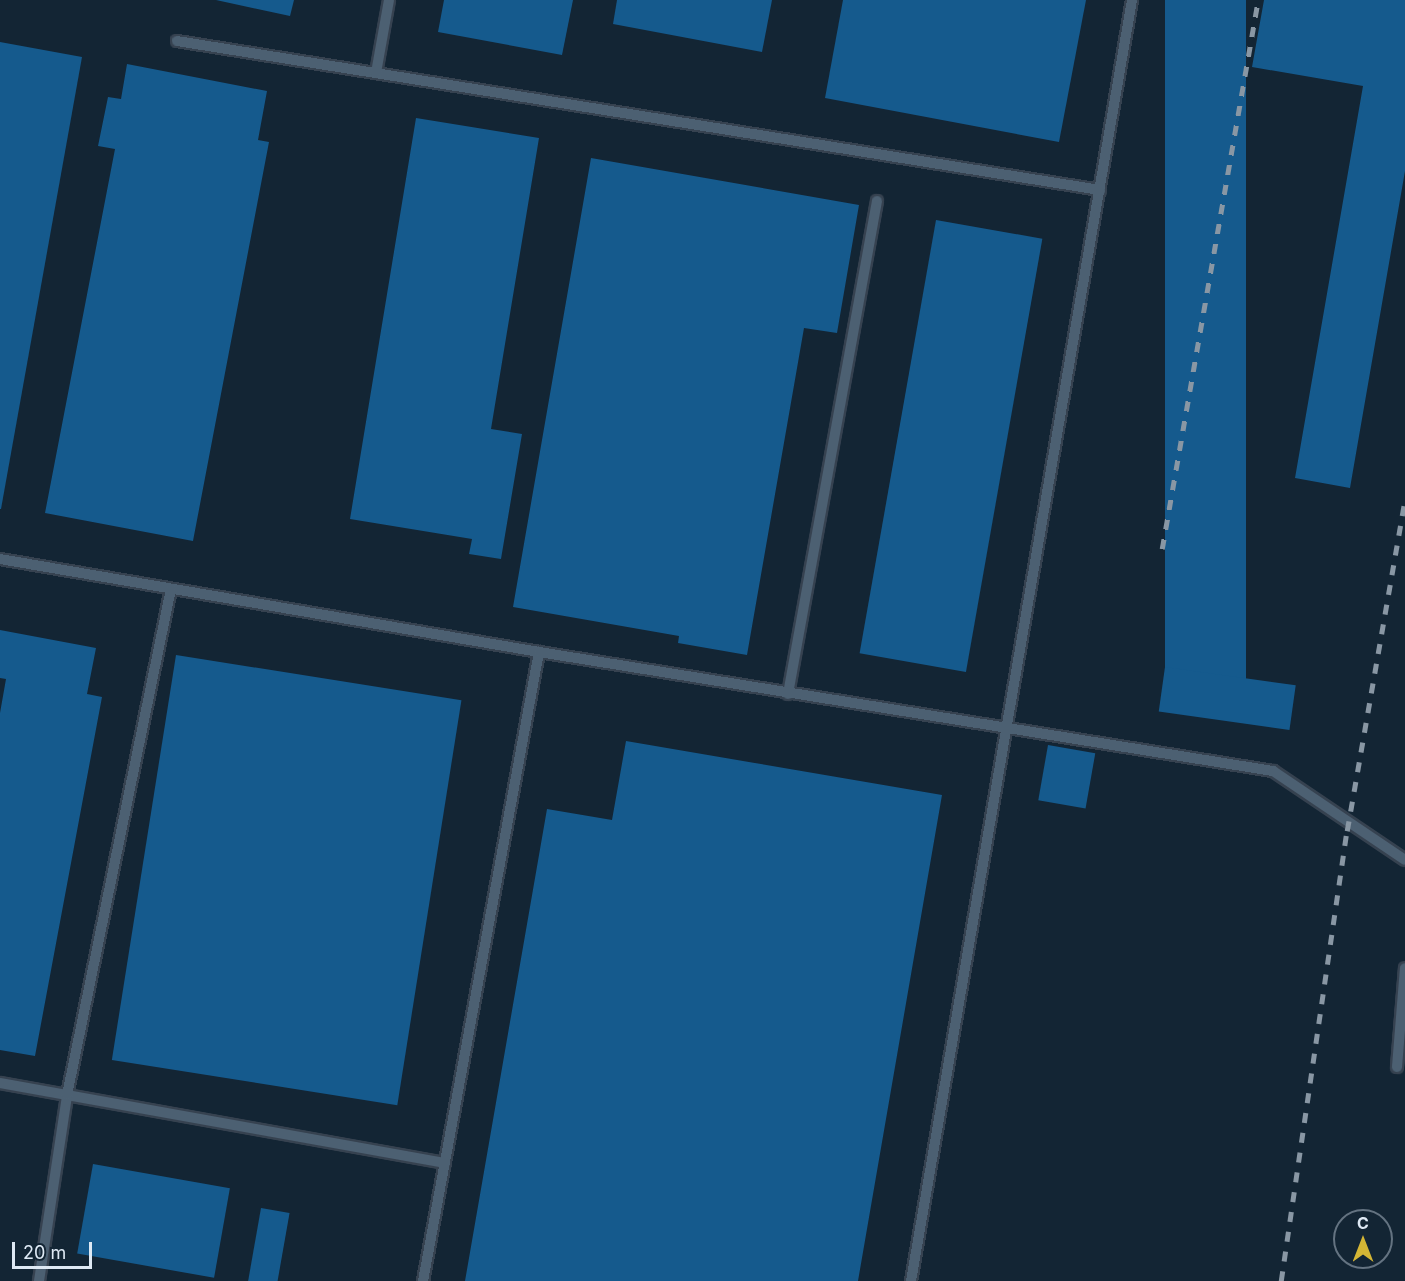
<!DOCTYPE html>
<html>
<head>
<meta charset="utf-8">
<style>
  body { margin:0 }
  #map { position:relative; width:1405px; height:1281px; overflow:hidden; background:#132534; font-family:Inter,sans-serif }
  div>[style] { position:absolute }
  .building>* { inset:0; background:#155a8d; transform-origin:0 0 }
  .roads { filter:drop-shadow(2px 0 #364250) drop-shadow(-2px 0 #364250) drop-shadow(0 2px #364250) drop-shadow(0 -2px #364250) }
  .service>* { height:10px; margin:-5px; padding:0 5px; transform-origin:5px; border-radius:5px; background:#4c6072 }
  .rail>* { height:4.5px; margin-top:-2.25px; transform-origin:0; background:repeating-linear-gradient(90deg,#8997a4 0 10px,transparent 0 20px) }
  span { translate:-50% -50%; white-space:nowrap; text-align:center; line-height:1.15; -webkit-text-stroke:5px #132534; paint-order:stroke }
  .north { position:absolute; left:1333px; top:1209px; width:60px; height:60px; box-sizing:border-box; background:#132534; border:2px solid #647381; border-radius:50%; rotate:0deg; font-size:16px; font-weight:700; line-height:24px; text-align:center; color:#dee9f4 }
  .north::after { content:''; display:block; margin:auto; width:21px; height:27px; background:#d4b635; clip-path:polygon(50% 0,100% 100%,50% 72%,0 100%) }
  .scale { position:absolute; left:12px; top:1242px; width:80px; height:27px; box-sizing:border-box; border:3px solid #dee9f4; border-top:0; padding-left:8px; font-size:18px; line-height:21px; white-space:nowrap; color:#dee9f4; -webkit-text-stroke:4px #132534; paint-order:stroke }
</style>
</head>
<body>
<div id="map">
  <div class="building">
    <i style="clip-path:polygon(216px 0,294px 0,290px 16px)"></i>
    <i style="clip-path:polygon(444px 0,573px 0,562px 55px,438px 32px)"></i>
    <i style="clip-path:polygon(617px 0,772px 0,762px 52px,613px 24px)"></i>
    <i style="clip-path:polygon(843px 0,1086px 0,1059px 142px,825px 98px)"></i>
    <i style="left:1165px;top:0;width:81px;height:709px"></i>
    <i style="clip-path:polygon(1264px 0,1405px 0,1405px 171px,1350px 488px,1295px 478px,1363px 86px,1252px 67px)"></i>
    <i style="clip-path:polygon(0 42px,82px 57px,1px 509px,0 509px)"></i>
    <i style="clip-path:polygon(127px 64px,267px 91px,258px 140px,269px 142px,193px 541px,45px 513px,115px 149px,98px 146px,108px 97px,121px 99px)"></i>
    <i style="clip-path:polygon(416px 118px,539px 138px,491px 429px,522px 434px,501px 559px,469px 554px,472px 539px,350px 519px)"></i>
    <i style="clip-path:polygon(591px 158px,859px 205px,837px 333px,804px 328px,747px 655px,678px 643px,679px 636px,513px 607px)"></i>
    <i style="left:936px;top:220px;width:108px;height:440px;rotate:10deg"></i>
    <i style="clip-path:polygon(0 630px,96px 648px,87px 694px,102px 697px,35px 1056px,0 1050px,0 713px,6px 679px,0 678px)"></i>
    <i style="left:176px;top:655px;width:289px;height:410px;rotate:9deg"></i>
    <i style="left:1165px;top:667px;width:132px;height:45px;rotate:8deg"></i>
    <i style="clip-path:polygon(626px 741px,942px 795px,858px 1281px,465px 1281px,547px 809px,612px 820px)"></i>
    <i style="left:1048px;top:745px;width:48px;height:56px;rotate:10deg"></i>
    <i style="left:93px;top:1164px;width:139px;height:91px;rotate:10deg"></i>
    <i style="left:261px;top:1208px;width:29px;height:74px;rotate:10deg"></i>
  </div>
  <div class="roads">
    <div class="service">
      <i style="left:177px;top:41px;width:935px;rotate:9.17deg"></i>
      <i style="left:376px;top:73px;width:74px;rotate:-79.9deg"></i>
      <i style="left:0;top:559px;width:547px;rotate:9.79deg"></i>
      <i style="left:788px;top:694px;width:501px;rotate:-79.77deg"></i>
      <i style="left:1397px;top:1067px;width:99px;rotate:-85.4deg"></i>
      <i style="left:0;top:1083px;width:452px;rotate:10.2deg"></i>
      <i style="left:39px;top:1281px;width:188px;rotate:-81.4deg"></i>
      <i style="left:67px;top:1095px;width:517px;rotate:-78.39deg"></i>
      <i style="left:423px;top:1281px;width:640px;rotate:-79.55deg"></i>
      <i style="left:539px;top:652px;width:744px;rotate:9.21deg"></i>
      <i style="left:1273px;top:771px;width:159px;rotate:34deg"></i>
      <i style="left:911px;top:1281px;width:1300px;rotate:-80.21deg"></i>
    </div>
  </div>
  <div class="rail">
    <i style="left:1162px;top:549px;width:557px;rotate:-80.08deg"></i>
    <i style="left:1281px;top:1281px;width:455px;rotate:-81.7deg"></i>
    <i style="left:1347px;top:831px;width:336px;rotate:-80.1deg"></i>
  </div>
  <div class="north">С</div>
  <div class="scale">20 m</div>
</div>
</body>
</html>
